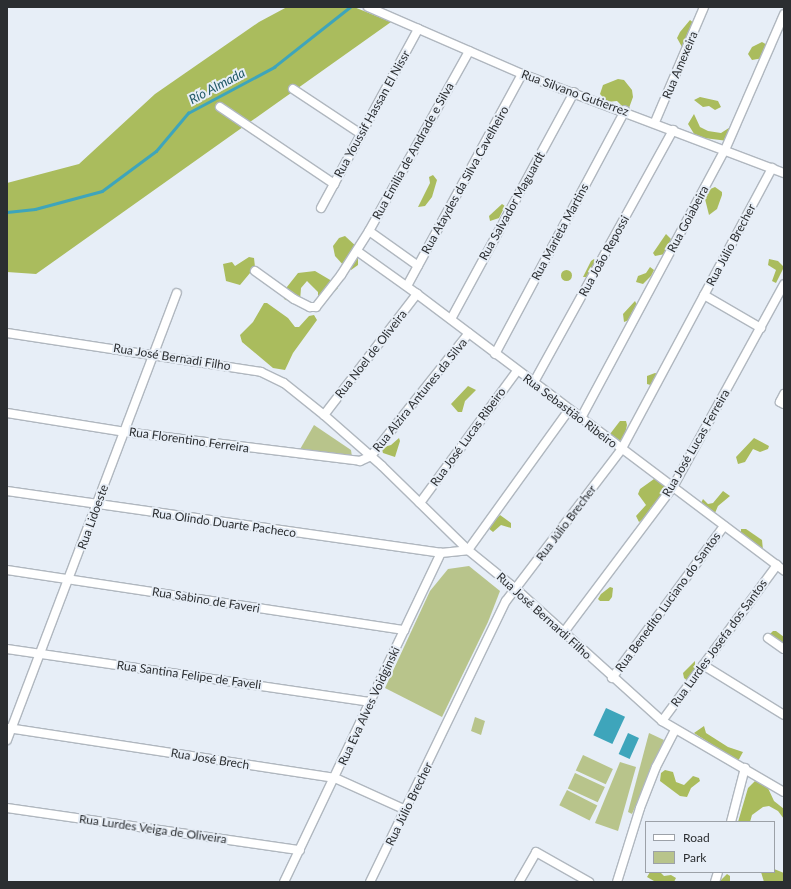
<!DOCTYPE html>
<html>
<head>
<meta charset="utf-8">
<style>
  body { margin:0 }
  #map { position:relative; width:791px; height:889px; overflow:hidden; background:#e7eef7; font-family:Lato,sans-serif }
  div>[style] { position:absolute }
  .green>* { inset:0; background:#b8c48b; transform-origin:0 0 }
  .forest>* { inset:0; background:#aabc5d }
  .round { border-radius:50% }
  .water>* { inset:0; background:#3ea5bb; transform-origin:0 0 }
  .stream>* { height:2.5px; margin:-1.25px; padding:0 1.25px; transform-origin:1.25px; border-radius:1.25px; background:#3ea5bb }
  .roads { filter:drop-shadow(1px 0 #b0b7bf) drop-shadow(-1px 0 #b0b7bf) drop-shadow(0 1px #b0b7bf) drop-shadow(0 -1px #b0b7bf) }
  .minor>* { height:8px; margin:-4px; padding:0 4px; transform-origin:4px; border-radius:4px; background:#fff }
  span { translate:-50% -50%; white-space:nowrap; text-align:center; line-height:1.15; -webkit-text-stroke:4px #e7eef7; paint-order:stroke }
  .street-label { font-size:12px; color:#2b2e31 }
  .water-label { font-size:13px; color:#225a67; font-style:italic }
  .frame { position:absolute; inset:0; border:8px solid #2b2e31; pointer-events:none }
  .legend { position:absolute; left:645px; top:821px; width:130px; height:52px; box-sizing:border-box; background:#e7eef7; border:1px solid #9ca1a8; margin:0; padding:5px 7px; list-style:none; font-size:12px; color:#2b2e31 }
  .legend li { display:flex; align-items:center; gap:8px; height:20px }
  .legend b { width:20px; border:1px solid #9ca1a8 }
</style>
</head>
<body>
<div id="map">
  <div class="green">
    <i style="clip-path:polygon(314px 425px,351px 450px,352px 457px,299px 451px)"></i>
    <i style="clip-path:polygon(469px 566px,500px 591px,488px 622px,442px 717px,385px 688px,430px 591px,448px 569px)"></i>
    <i style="clip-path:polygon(475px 717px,485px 721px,481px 735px,471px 731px)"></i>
    <i style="clip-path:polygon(649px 733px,664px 740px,632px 814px,628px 812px)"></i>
    <i style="left:583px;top:755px;width:33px;height:17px;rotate:25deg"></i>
    <i style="clip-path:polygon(620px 762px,636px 767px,618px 831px,595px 823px)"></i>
    <i style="left:575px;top:773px;width:33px;height:17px;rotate:25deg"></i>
    <i style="left:567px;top:790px;width:34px;height:17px;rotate:27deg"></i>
  </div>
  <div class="forest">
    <i style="clip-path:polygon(287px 7px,354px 7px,391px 22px,36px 274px,7px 272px,7px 183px,79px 164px,155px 94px,259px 22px)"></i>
    <i style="clip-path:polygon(690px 20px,695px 24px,688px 35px,686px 45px,682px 47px,677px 38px,680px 32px)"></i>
    <i style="clip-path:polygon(762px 42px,769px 46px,763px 58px,752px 60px,748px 54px,752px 47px)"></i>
    <i style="clip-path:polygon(618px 79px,624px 80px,632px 90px,633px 97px,629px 108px,625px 109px,617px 101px,607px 102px,600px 94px,603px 85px)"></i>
    <i style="clip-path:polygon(700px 97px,718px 101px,721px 107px,715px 110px,709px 106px,703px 107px,694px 100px)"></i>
    <i style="clip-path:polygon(694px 114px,700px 127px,708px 131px,721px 133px,732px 126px,728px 141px,696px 137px,688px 124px)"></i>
    <i style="clip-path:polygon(433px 175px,437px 180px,432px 197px,425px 206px,418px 207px,430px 183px,429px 177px)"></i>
    <i style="clip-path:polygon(715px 187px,722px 192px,722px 195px,717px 209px,709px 215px,705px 199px,708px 190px)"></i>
    <i style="clip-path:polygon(502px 204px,505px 206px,499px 218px,490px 221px,489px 216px)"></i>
    <i style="clip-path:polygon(666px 234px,671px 239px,665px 254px,655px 256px,653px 253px)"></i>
    <i style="clip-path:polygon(345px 236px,358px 248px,358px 265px,351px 270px,345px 267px,335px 256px,333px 246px,339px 238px)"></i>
    <i style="clip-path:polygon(249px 257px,254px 258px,255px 267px,240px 285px,226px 281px,223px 264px,232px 262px,235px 266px)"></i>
    <i style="clip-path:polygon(594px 259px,596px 262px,590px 277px,583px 277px,591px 261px)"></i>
    <i style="clip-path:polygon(769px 259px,778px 261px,784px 267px,776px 283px,772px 281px,776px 270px,768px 265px)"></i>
    <i style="clip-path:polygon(650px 267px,654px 270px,651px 276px,643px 284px,636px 282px,638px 276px,646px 273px)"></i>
    <i class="round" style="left:560.5px;top:269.5px;width:11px;height:11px"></i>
    <i style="clip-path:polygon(315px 271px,337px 284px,338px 288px,326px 300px,321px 303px,318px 299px,318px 292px,307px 281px,301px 288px,300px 301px,293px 303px,284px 299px,283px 292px,298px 273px)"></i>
    <i style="clip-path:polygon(635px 301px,637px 305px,632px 312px,629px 320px,624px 322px,623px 314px)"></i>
    <i style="clip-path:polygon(264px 303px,267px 303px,288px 318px,295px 327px,299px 327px,309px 316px,314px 315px,317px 320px,293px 353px,285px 370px,273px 368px,242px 342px,240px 335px,253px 322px)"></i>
    <i style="clip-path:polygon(655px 373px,658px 374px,654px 386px,647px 384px,647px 376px)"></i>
    <i style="clip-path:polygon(468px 386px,476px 390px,465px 401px,462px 412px,458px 412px,451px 404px)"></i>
    <i style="clip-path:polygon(620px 421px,626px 421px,627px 425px,623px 443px,610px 434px)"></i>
    <i style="clip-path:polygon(399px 438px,400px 441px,395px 457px,383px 453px,382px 450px,384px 447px,391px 445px)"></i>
    <i style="clip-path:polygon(754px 438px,769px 446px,768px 449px,760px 452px,753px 449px,745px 462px,738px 464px,736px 457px)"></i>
    <i style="clip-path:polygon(654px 479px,660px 479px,666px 489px,656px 508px,651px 507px,648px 515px,639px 522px,636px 516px,646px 505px,638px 494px,640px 489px)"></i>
    <i style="clip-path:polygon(723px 491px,730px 496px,718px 506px,715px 513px,701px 503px,703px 499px,708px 504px,713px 503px)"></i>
    <i style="clip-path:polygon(500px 515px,511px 523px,511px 528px,501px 525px,493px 532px,488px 528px)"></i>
    <i style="clip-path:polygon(741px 529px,746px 529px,762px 540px,763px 550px,741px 533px)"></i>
    <i style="clip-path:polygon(610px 587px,613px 588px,612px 597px,609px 601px,600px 601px,598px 599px,601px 594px)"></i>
    <i style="clip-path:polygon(773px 631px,776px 631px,784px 637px,784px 647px,768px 636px)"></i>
    <i style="clip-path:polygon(695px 661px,695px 677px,688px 681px,684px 678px,683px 673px)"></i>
    <i style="clip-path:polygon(704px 726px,706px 733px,728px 747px,743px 752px,738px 761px,694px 733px)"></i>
    <i style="clip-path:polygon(665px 770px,673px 772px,676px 782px,684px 785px,693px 776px,699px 778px,700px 781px,691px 788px,687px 797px,680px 796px,660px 781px,661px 773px)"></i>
    <i style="clip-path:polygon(755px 781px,767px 786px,774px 801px,784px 809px,784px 819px,778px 811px,769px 806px,763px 807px,752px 815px,750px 822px,738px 822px,748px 788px)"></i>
    <i style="clip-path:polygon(774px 869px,784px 873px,784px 882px,764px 882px,761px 872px,774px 872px)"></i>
    <i style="clip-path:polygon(650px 872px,660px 872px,664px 876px,671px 875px,676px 878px,674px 882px,654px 881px,647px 877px)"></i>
    <i style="clip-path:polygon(727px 874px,730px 876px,730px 882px,719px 882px)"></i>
  </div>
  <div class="water">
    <i style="left:606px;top:708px;width:21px;height:30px;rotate:25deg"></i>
    <i style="left:628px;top:733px;width:12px;height:23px;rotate:24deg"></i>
  </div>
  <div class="stream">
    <i style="left:7px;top:212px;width:28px;rotate:-6deg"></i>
    <i style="left:35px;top:209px;width:69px;rotate:-15deg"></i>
    <i style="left:102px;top:191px;width:67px;rotate:-36.5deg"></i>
    <i style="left:156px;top:151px;width:50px;rotate:-49.9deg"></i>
    <i style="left:188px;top:113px;width:98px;rotate:-28.1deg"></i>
    <i style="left:274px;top:67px;width:97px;rotate:-38.3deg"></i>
  </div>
  <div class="roads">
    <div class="minor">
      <i style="left:368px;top:7px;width:168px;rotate:23.5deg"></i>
      <i style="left:522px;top:74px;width:280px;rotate:20.7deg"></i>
      <i style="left:293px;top:89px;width:82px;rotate:33.5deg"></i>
      <i style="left:220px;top:107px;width:138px;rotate:34deg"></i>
      <i style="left:655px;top:122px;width:125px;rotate:-66.9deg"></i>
      <i style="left:321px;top:208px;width:204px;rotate:-61.5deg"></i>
      <i style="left:369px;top:231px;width:60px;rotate:35.5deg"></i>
      <i style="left:357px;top:251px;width:74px;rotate:35.6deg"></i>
      <i style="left:417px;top:294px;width:460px;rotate:37deg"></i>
      <i style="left:255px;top:271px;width:48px;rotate:35.7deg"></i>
      <i style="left:294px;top:299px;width:18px;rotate:27deg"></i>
      <i style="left:310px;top:307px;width:6px"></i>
      <i style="left:316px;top:307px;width:41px;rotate:-52deg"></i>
      <i style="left:341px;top:275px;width:52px;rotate:-57.5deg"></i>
      <i style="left:369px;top:231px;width:206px;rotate:-60.9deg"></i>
      <i style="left:407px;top:286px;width:241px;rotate:-61.5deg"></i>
      <i style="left:704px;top:295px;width:66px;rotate:30.1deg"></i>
      <i style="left:451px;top:319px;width:258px;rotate:-61.5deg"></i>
      <i style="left:7px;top:333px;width:257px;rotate:8.7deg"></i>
      <i style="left:261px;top:372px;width:25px;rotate:26deg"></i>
      <i style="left:284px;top:383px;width:51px;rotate:38.7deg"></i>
      <i style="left:324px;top:415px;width:77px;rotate:41.3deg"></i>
      <i style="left:382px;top:466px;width:120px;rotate:44.3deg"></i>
      <i style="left:468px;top:550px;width:62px;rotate:39.1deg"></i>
      <i style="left:516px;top:589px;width:197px;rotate:42.1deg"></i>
      <i style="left:662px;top:721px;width:141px;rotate:30.2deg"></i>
      <i style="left:495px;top:354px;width:276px;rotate:-61.9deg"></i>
      <i style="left:534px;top:382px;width:288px;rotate:-61.1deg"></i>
      <i style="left:784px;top:394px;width:9px;rotate:117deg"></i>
      <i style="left:780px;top:402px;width:4px;rotate:27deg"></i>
      <i style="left:7px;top:413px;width:120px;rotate:9.1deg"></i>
      <i style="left:125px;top:432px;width:237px;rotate:7deg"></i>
      <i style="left:360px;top:461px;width:12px;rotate:-24deg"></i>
      <i style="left:371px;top:456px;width:157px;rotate:-51.5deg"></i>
      <i style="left:324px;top:415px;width:153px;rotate:-52.5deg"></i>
      <i style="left:581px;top:418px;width:304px;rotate:-61.8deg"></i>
      <i style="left:725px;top:150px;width:148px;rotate:-66.5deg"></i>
      <i style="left:7px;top:491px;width:438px;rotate:8.1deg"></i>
      <i style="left:420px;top:503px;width:164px;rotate:-53.7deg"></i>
      <i style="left:7px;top:570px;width:402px;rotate:8.6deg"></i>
      <i style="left:564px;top:632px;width:181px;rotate:-53.1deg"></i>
      <i style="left:673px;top:487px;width:231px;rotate:-61.3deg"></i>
      <i style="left:768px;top:638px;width:19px;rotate:35deg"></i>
      <i style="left:7px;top:649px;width:368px;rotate:8.3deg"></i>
      <i style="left:703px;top:665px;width:95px;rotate:31.7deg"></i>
      <i style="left:612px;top:678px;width:189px;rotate:-53.6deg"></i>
      <i style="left:662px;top:721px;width:194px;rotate:-53.6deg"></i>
      <i style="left:8px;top:728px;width:331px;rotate:8.7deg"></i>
      <i style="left:335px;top:778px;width:78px;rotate:24.3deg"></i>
      <i style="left:7px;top:740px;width:478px;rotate:-69.2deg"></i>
      <i style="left:7px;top:808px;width:296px;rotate:8.2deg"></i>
      <i style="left:731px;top:822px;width:56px;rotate:-75.5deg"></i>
      <i style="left:284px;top:882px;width:365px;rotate:-64.5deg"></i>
      <i style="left:441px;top:553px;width:27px;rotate:-6deg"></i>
      <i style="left:468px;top:550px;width:173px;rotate:-54.2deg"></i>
      <i style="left:370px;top:882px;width:312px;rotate:-64.2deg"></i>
      <i style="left:506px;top:601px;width:190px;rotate:-52.7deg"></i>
      <i style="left:621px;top:450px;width:320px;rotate:-61.8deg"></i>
      <i style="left:519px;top:882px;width:34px;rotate:-60deg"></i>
      <i style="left:536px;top:852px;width:61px;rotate:29.5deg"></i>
      <i style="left:617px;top:882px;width:77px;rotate:-72.7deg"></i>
      <i style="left:640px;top:808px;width:44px;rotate:-68.7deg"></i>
      <i style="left:656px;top:767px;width:42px;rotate:-62.8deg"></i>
      <i style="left:715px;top:882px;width:10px;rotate:-73deg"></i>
    </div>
  </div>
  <div class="street-label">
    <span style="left:680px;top:65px;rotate:-67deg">Rua Amexeira</span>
    <span style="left:575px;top:93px;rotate:20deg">Rua Silvano Gutierrez</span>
    <span style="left:372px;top:114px;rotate:-61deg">Rua Youssif Hassan El Nissr</span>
    <span style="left:413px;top:151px;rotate:-61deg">Rua Emilia de Andrade e Silva</span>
    <span style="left:465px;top:180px;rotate:-61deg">Rua Ataydes da Silva Cavelheiro</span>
    <span style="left:512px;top:206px;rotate:-61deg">Rua Salvador Maguardt</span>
    <span style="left:688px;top:219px;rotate:-62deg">Rua Goiabeira</span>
    <span style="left:560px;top:232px;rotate:-62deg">Rua Marieta Martins</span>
    <span style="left:731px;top:245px;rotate:-62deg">Rua Júlio Brecher</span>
    <span style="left:604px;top:256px;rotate:-61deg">Rua João Repossi</span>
    <span style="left:371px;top:354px;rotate:-52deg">Rua Noel de Oliveira</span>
    <span style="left:172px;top:357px;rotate:9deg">Rua José Bernadi Filho</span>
    <span style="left:420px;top:395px;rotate:-51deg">Rua Alzira Antunes da Silva</span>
    <span style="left:570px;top:411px;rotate:37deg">Rua Sebastião Ribeiro</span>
    <span style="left:468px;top:437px;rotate:-54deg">Rua José Lucas Ribeiro</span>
    <span style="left:189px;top:440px;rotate:8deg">Rua Florentino Ferreira</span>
    <span style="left:696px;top:443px;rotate:-60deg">Rua José Lucas Ferreira</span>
    <span style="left:93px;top:517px;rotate:-70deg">Rua Lidoeste</span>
    <span style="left:224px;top:523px;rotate:8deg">Rua Olindo Duarte Pacheco</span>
    <span style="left:566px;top:523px;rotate:-53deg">Rua Júlio Brecher</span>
    <span style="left:206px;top:600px;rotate:9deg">Rua Sabino de Faveri</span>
    <span style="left:668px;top:602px;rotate:-54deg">Rua Benedito Luciano do Santos</span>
    <span style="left:544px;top:616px;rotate:42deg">Rua José Bernardi Filho</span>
    <span style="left:719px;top:643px;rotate:-54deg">Rua Lurdes Josefa dos Santos</span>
    <span style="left:189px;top:675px;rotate:8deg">Rua Santina Felipe de Faveli</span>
    <span style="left:369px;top:706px;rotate:-65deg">Rua Eva Alves Voidginski</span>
    <span style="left:210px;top:759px;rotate:9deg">Rua José Brech</span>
    <span style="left:409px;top:804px;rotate:-64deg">Rua Júlio Brecher</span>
    <span style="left:153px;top:829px;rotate:8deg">Rua Lurdes Veiga de Oliveira</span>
  </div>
  <div class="water-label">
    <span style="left:217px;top:86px;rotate:-28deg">Río Almada</span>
  </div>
  <div class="frame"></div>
  <ul class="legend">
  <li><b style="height:5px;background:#fff"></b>Road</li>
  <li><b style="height:11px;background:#b8c48b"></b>Park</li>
  </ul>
</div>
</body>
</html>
